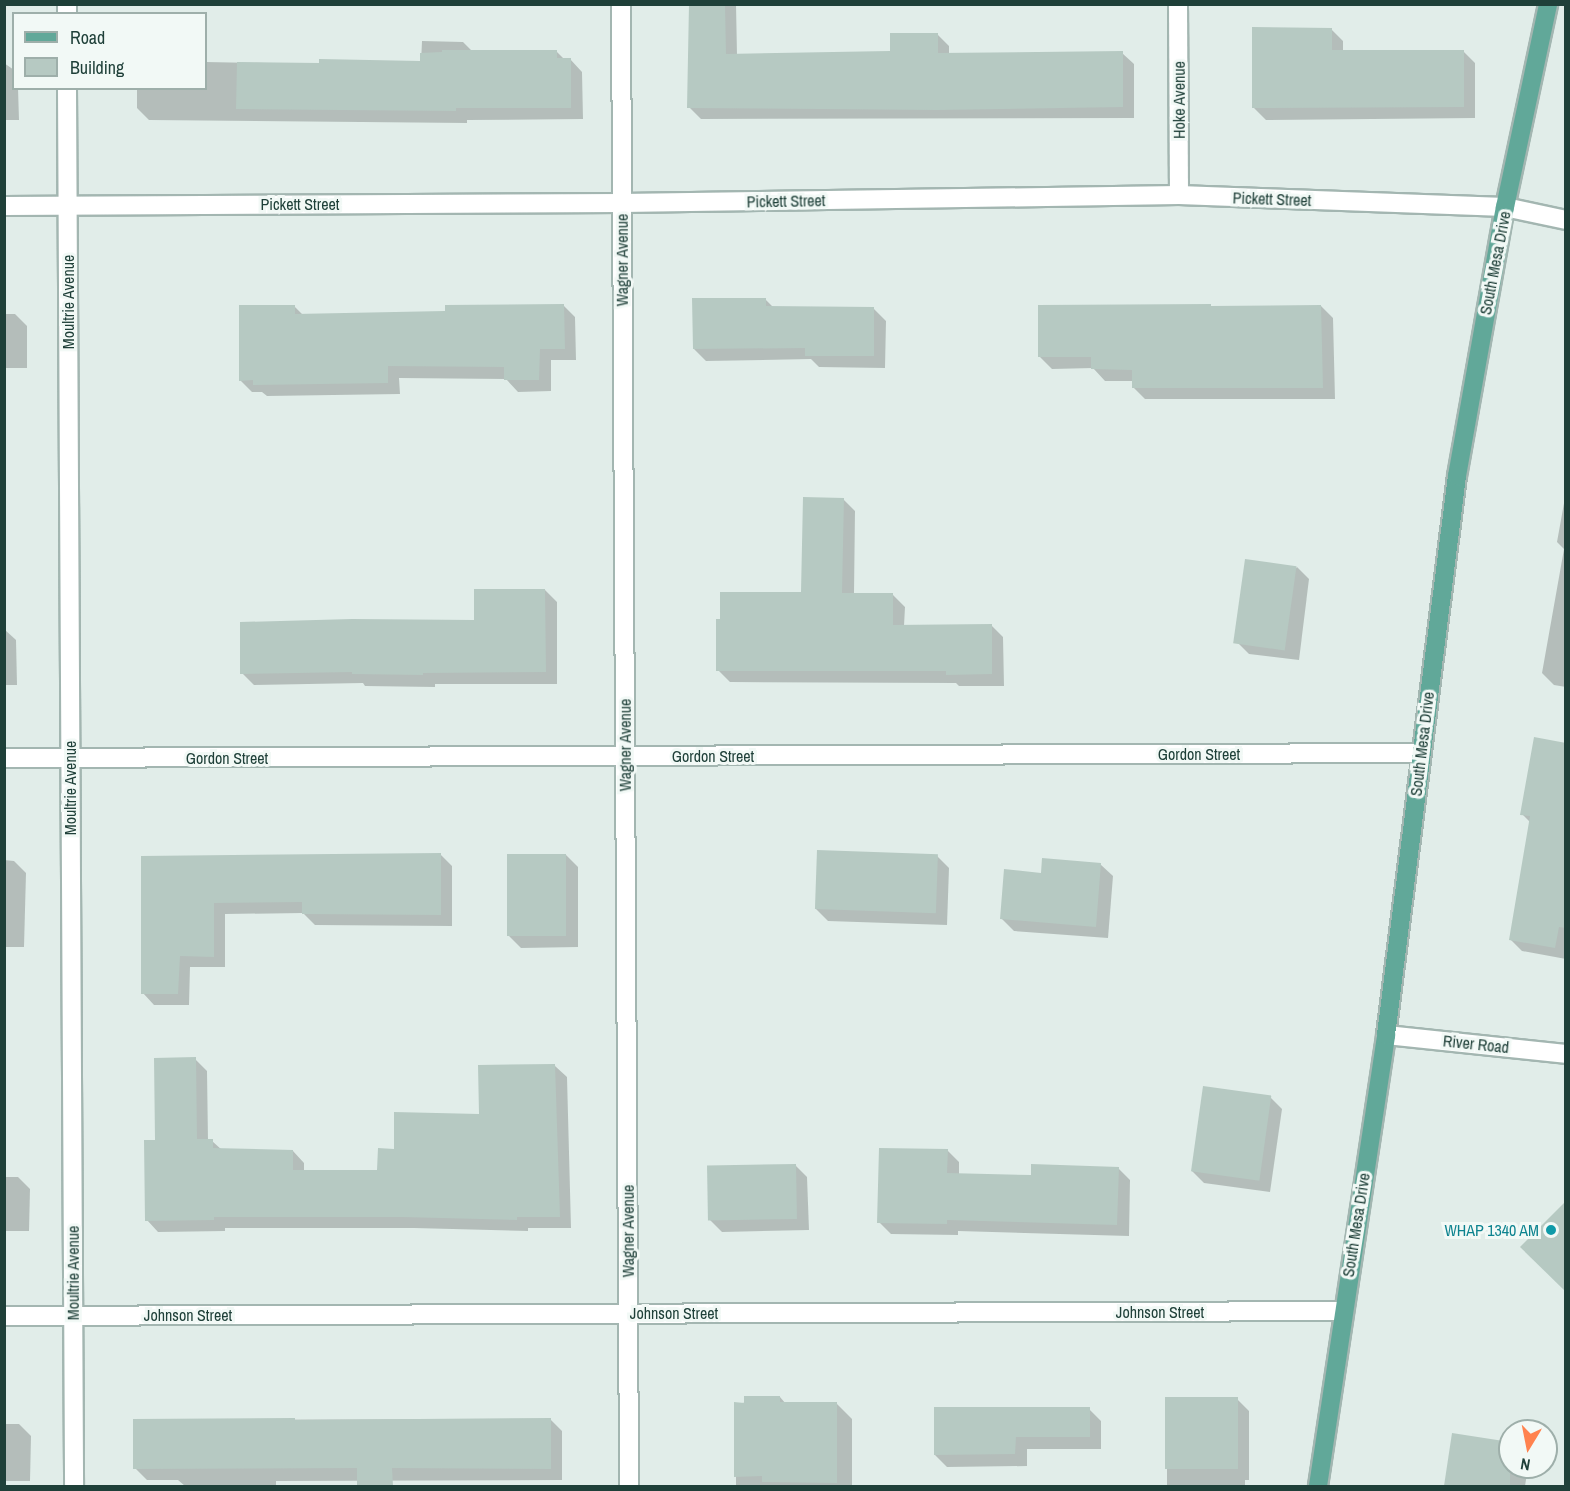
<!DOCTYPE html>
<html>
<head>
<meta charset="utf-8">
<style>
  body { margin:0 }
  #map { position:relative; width:1570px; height:1491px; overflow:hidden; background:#e1ede9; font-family:"Archivo Narrow",sans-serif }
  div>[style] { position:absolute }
  .shadow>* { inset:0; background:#0003 }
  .building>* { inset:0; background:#b6c9c2; transform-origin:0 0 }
  .roads { filter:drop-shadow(2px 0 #a3b6b1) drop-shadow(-2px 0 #a3b6b1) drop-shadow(0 2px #a3b6b1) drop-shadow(0 -2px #a3b6b1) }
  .minor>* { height:18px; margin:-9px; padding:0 9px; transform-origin:9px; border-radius:9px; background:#fff }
  .major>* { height:18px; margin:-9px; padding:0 9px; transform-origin:9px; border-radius:9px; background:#61a899 }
  .dots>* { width:16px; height:16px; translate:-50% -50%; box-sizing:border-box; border:3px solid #f2f9f6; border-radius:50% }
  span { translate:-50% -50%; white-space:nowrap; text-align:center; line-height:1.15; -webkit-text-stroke:6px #f2f9f6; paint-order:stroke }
  .street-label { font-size:16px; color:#1f4039 }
  .culture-label { font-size:16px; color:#0d838f }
  .right { translate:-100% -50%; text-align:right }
  .frame { position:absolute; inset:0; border:6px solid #1f4039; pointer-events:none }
  .legend { position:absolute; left:12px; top:12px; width:195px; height:78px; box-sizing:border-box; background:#f2f9f6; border:2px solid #9eafaa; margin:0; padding:8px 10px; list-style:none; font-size:18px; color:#1f4039 }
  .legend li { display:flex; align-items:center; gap:12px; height:30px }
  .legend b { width:30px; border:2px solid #9eafaa }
  .north { position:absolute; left:1498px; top:1419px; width:60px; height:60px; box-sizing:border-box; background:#f2f9f6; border:2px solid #9eafaa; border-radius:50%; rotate:190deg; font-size:16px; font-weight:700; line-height:24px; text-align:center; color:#1f4039 }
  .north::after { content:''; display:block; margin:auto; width:21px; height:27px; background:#ff824e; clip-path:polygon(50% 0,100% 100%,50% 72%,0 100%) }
</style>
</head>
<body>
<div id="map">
  <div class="shadow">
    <i style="clip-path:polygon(690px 4px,736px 4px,737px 55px,892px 53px,938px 35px,949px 46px,949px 54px,1122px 53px,1134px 64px,1134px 118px,701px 119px,689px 107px)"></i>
    <i style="clip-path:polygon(1331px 29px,1343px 41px,1343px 51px,1463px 51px,1475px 63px,1475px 118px,1266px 120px,1254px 108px)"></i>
    <i style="clip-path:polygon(422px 41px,463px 42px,472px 51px,556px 51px,564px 59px,570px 59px,582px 72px,583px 119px,467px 120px,467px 123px,149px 120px,137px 108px,137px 88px,206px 88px,206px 62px,320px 64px,421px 63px)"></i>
    <i style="clip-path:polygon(4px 63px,14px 70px,14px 88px,18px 88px,19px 120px,4px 120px)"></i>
    <i style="clip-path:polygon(765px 299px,774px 308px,874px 309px,886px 321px,885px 368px,819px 367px,811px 359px,706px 361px,694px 349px)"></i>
    <i style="clip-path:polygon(563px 305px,575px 317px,576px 360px,551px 360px,551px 391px,518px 392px,506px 379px,399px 378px,400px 394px,267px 396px,262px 392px,252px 392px,240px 380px,294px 306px,303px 315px,446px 312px)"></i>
    <i style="clip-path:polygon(1321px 306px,1333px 318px,1335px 399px,1145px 399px,1133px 387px,1133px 381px,1105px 381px,1093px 368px,1052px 369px,1040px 357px)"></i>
    <i style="clip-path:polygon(4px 314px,15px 314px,27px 326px,27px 368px,4px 368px)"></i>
    <i style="clip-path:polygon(1566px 492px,1566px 687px,1554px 685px,1542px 673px,1564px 549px,1557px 542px)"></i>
    <i style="clip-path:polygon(843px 499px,855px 511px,854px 594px,893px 595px,905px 607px,904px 626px,991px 625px,1003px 637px,1004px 686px,959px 686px,956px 683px,730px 682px,718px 670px,802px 594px)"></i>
    <i style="clip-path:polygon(1297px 567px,1309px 579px,1299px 660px,1249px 654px,1237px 642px)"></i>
    <i style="clip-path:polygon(545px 590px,557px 602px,557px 684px,435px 684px,435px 687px,365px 686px,363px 683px,254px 685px,242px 673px,475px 621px)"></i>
    <i style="clip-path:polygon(4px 629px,16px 640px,17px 685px,4px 685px)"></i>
    <i style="clip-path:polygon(1566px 744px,1566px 959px,1522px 951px,1510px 939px,1531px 823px,1522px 814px)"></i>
    <i style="clip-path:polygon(440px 854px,452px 866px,452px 926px,315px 925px,303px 913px,225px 914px,225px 967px,190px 967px,189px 1005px,154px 1005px,143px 993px,143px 858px)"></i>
    <i style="clip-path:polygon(566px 855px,578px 867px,578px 947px,521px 948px,509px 936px)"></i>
    <i style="clip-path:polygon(937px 856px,949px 868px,947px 925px,828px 921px,816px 909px)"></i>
    <i style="clip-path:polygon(4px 860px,14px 861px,26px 873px,24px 947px,4px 947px)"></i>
    <i style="clip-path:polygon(1100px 864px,1113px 876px,1108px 938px,1014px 931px,1002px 919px,1043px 874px)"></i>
    <i style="clip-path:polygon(195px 1059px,207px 1071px,208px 1141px,212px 1141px,222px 1150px,293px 1151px,304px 1163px,304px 1172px,379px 1171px,396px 1150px,481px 1116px,555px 1066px,567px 1077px,571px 1228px,528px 1228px,528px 1231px,414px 1228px,225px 1228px,225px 1231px,158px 1232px,147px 1220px,156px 1141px)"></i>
    <i style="clip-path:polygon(1270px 1097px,1282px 1109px,1270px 1192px,1204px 1183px,1192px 1171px)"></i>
    <i style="clip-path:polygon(947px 1150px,959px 1162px,959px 1175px,1032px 1177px,1118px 1168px,1130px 1180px,1129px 1236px,958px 1231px,958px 1235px,891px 1234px,879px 1222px)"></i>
    <i style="clip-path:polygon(795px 1165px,807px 1177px,809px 1230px,722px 1232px,710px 1220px)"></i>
    <i style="clip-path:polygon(4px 1177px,18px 1177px,30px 1189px,29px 1231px,4px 1231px)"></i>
    <i style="clip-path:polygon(780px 1397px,786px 1404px,836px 1403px,852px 1419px,852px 1486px,736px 1486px,736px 1404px)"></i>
    <i style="clip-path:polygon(1237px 1399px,1249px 1411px,1249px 1480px,1245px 1480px,1245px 1486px,1167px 1486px,1167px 1400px)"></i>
    <i style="clip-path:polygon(1089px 1409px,1101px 1421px,1101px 1449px,1027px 1449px,1027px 1466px,947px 1467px,935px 1455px)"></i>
    <i style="clip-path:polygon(550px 1419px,562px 1431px,562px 1480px,276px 1481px,276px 1486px,185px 1486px,178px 1480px,147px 1480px,135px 1468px,134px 1420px)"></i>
    <i style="clip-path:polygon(4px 1424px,19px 1424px,31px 1436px,30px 1481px,4px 1481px)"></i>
    <i style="clip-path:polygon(1453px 1435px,1510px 1443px,1510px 1467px,1528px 1467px,1525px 1486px,1446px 1486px)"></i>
  </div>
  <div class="building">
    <i style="clip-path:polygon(689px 4px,725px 4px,726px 54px,890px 51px,890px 33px,938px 33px,938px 53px,1123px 51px,1123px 107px,937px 110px,687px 108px)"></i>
    <i style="clip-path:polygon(1252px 27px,1332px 28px,1332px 50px,1464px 50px,1464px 107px,1252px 108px)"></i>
    <i style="clip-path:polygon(442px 50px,557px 50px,557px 58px,571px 58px,571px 108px,456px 108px,456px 111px,236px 109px,237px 62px,319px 63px,319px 59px,420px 61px,420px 53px,442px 52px)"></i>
    <i style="clip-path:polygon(692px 298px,766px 298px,766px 306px,874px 307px,874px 356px,805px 356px,805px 348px,693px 349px)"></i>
    <i style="clip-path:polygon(564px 304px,565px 349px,540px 349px,539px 380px,504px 380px,504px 367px,388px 366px,388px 383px,253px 385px,253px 380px,239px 381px,239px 305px,295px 305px,295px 314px,445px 311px,445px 305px)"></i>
    <i style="clip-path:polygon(1211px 304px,1211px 306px,1321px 305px,1323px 388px,1132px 388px,1132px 370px,1091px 369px,1091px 357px,1038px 357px,1038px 305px)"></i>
    <i style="clip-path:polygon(803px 497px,844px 498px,842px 593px,893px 593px,893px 625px,992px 624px,992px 674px,946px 675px,946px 671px,716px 671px,716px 619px,720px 619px,720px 592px,801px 592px)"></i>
    <i style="left:1245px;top:559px;width:52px;height:85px;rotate:8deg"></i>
    <i style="clip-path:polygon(474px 589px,545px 589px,546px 672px,423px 673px,423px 675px,352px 674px,352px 672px,240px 674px,240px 622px,352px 619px,474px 620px)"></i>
    <i style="clip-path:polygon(1534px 737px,1566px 743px,1566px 928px,1559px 927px,1555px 948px,1509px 940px,1530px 816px,1520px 815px)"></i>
    <i style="left:817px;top:850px;width:121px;height:59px;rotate:2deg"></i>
    <i style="clip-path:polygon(441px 853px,441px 915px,302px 914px,302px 902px,214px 903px,214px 957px,180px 956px,178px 994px,141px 994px,141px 856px)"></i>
    <i style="left:507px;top:854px;width:59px;height:82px"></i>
    <i style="clip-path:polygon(1042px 858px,1101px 863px,1096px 927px,1000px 919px,1004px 869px,1041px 873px)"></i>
    <i style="clip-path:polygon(196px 1057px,197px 1139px,213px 1139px,213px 1148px,293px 1150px,293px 1170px,377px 1170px,378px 1148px,394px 1149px,394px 1112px,479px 1114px,478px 1065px,555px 1064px,560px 1217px,517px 1217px,517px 1220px,402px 1217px,214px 1217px,214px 1220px,145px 1221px,144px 1140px,155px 1140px,154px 1058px)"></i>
    <i style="left:1203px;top:1086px;width:69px;height:86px;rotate:8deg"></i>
    <i style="clip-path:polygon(879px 1148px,948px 1149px,947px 1173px,1031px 1175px,1031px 1164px,1119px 1167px,1117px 1225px,947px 1220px,947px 1224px,877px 1223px)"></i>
    <i style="left:796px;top:1164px;width:55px;height:89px;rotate:89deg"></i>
    <i style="clip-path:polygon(1566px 1201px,1566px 1292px,1520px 1247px)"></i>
    <i style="clip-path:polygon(744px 1396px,780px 1396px,780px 1402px,837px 1402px,837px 1483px,762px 1482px,762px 1476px,734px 1477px,734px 1402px,744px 1403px)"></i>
    <i style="left:1238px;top:1397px;width:72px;height:73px;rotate:90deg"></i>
    <i style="clip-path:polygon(934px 1407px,1090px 1407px,1090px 1437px,1016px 1437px,1015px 1454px,934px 1455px)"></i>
    <i style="clip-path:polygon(295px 1418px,295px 1420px,551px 1418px,551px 1469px,392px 1468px,393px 1486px,357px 1486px,357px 1468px,133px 1469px,133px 1419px)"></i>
    <i style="clip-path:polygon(1452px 1433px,1510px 1442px,1510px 1486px,1444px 1486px)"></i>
  </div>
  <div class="roads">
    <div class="minor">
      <i style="left:67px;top:4px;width:10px;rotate:90deg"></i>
      <i style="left:621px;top:4px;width:1482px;rotate:89.69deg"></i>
      <i style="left:1178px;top:4px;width:191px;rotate:89.7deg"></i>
      <i style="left:67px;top:88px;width:1398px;rotate:89.71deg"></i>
      <i style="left:4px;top:206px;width:618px;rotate:-0.28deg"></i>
      <i style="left:622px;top:203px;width:557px;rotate:-0.82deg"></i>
      <i style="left:1179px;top:195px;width:326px;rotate:2.1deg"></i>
      <i style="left:1505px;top:207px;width:62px;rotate:12deg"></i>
      <i style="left:4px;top:758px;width:1417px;rotate:-0.2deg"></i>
      <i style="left:1386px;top:1035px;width:181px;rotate:6deg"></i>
      <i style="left:4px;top:1316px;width:1339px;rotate:-0.21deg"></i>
    </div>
    <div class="major">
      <i style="left:1318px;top:1486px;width:456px;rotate:-81.4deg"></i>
      <i style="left:1386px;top:1035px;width:563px;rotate:-82.76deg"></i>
      <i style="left:1457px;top:476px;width:273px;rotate:-79.9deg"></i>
      <i style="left:1505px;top:207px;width:208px;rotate:-78deg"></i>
    </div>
  </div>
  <div class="dots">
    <i style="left:1551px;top:1230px;background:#0f9aa8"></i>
  </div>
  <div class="street-label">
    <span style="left:1179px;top:100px;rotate:-90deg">Hoke Avenue</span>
    <span style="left:1272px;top:199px;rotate:2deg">Pickett Street</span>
    <span style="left:786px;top:201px;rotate:-1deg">Pickett Street</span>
    <span style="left:300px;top:204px">Pickett Street</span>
    <span style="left:622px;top:260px;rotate:-90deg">Wagner Avenue</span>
    <span style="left:1495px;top:263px;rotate:-79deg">South Mesa Drive</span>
    <span style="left:68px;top:302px;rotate:-90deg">Moultrie Avenue</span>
    <span style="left:1422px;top:744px;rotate:-83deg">South Mesa Drive</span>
    <span style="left:625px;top:745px;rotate:-90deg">Wagner Avenue</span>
    <span style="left:1199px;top:754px">Gordon Street</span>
    <span style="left:713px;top:756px">Gordon Street</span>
    <span style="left:227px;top:758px">Gordon Street</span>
    <span style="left:70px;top:788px;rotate:-90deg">Moultrie Avenue</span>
    <span style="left:1476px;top:1044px;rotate:6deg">River Road</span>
    <span style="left:1356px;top:1225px;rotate:-81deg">South Mesa Drive</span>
    <span style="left:628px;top:1231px;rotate:-90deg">Wagner Avenue</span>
    <span style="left:73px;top:1273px;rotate:-90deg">Moultrie Avenue</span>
    <span style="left:1160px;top:1312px">Johnson Street</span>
    <span style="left:674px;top:1313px">Johnson Street</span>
    <span style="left:188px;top:1315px">Johnson Street</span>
  </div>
  <div class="culture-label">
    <span class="right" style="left:1539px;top:1230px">WHAP 1340 AM</span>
  </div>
  <div class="frame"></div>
  <ul class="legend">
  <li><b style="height:8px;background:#61a899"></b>Road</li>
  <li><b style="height:16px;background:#b6c9c2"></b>Building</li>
  </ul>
  <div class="north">N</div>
</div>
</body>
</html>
